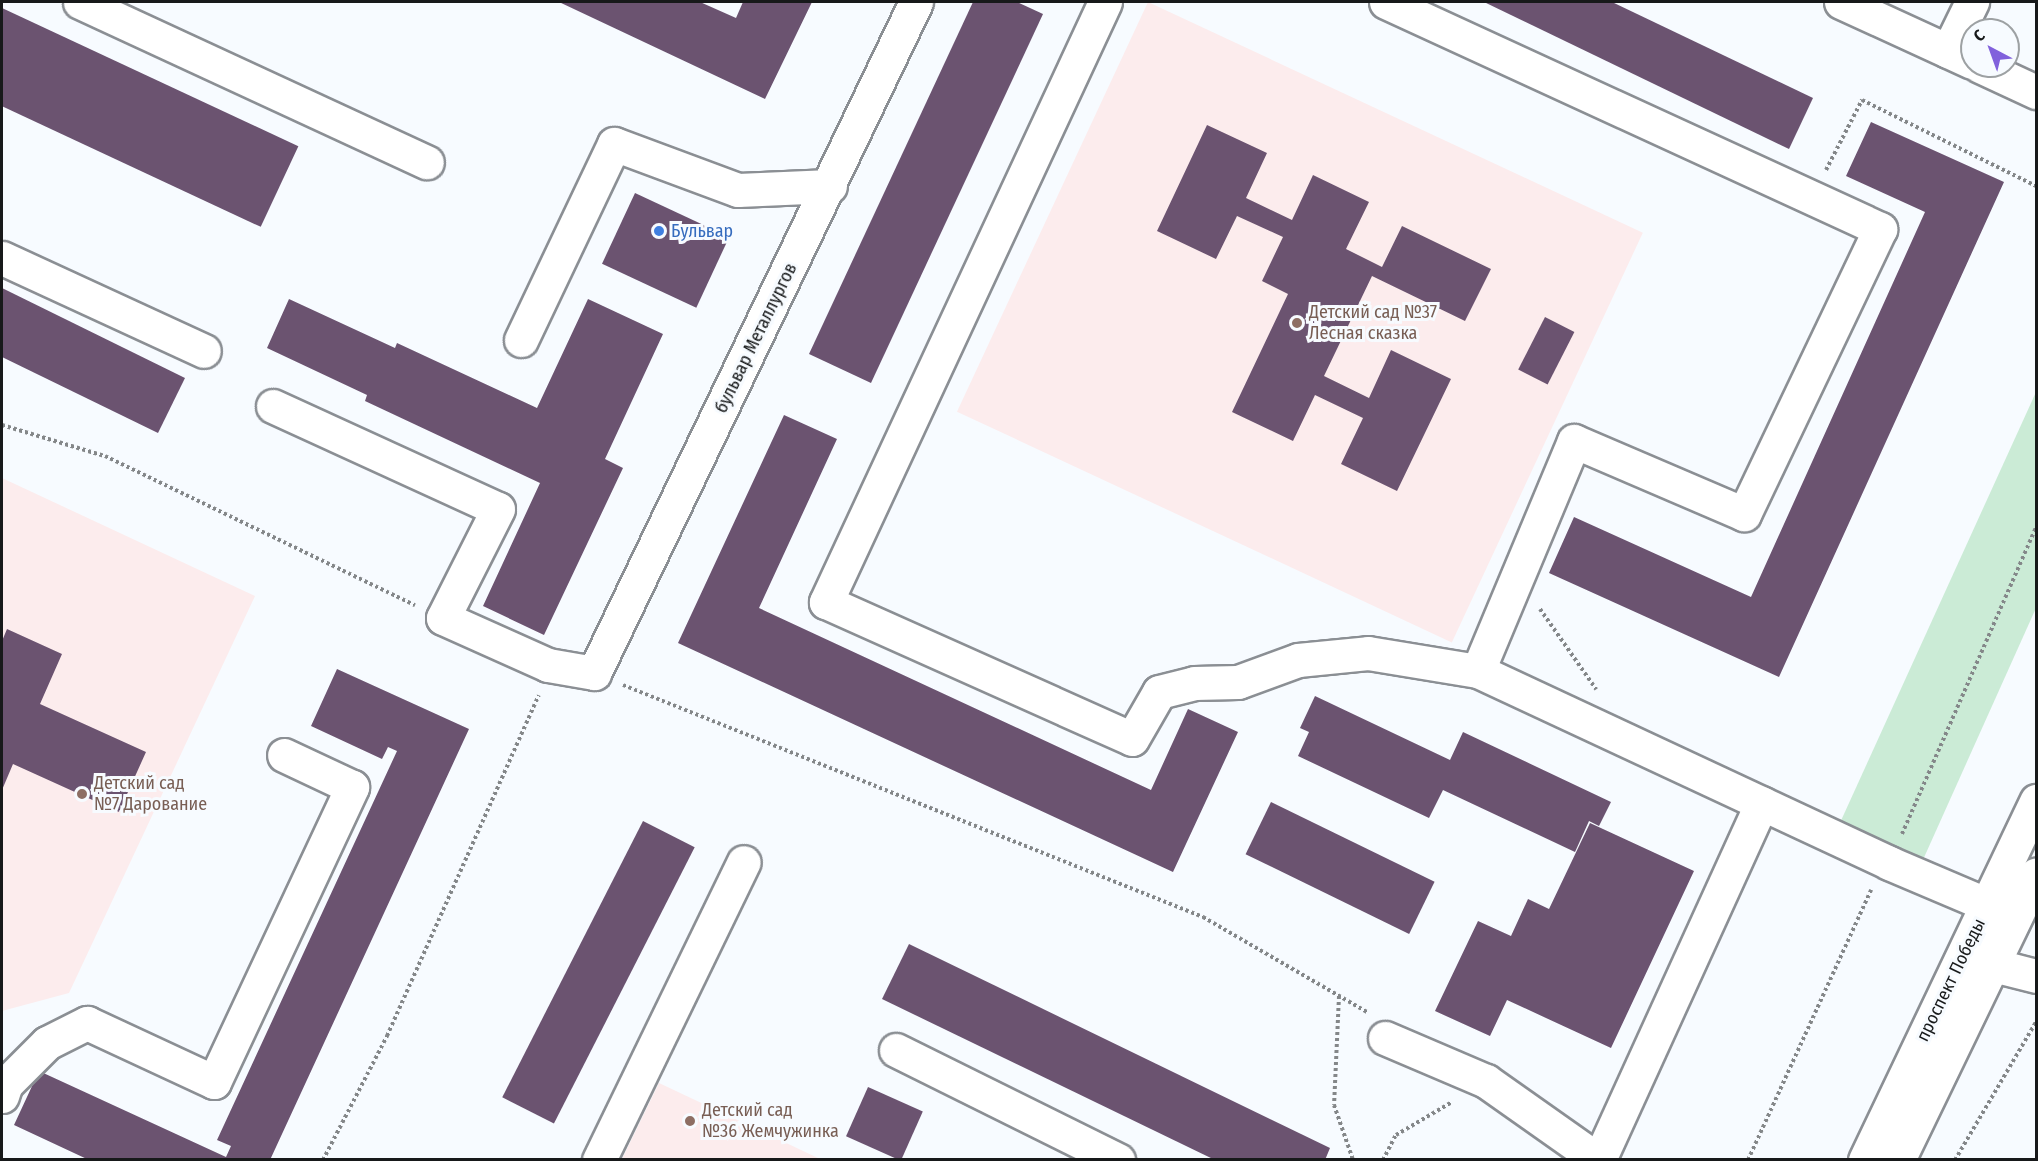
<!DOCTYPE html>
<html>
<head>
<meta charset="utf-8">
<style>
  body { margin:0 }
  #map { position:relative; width:2038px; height:1161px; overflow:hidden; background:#f7fbff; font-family:"Fira Sans Condensed",sans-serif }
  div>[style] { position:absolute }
  .education>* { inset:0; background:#fceced; transform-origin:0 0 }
  .green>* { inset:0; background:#cbebd6 }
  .building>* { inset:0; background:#6b5370; transform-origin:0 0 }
  .path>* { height:4px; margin-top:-2px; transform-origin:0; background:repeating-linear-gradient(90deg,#848789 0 3px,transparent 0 6px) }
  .roads { filter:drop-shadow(2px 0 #8b8f94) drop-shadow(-2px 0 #8b8f94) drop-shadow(0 2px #8b8f94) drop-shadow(0 -2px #8b8f94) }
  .minor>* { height:33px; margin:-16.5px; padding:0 16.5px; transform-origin:16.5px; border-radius:16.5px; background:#fff }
  .major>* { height:33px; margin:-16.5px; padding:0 16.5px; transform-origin:16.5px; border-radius:16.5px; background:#fff }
  .dots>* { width:16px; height:16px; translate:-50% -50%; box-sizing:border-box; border:3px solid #f7fbff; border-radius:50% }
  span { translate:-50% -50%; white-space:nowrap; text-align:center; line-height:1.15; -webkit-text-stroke:6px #f7fbff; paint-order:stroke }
  .shop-label { font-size:18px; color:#366cbe }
  .left { translate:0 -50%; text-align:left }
  .education-label { font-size:18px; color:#785e54 }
  .street-label { font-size:18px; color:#17191a }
  .frame { position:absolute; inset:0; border:3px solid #17191a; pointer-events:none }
  .north { position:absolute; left:1960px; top:18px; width:60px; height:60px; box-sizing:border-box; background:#f7fbff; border:2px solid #9da1a3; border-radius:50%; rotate:319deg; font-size:16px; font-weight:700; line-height:24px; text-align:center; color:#17191a }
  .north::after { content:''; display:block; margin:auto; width:21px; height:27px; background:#8161dc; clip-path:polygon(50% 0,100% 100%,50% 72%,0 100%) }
</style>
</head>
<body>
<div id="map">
  <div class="education">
    <i style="left:1148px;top:2px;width:546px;height:452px;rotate:25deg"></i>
    <i style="clip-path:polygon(2px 478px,255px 596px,69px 993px,2px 1011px)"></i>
    <i style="clip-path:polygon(659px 1083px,820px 1159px,622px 1159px)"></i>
  </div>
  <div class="green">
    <i style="clip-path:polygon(2036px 392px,2036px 608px,1922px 862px,1839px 825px)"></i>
  </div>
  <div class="building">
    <i style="clip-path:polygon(559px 2px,700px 2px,736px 18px,743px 2px,812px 2px,765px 99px)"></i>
    <i style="clip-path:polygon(973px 2px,1017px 2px,1043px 14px,871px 383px,809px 354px)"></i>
    <i style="clip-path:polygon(1484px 2px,1612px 2px,1813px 98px,1789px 149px)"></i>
    <i style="left:2px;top:8px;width:327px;height:89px;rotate:25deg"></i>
    <i style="clip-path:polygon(1871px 122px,2004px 182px,1779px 677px,1549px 573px,1574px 517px,1751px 597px,1925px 212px,1846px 176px)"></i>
    <i style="clip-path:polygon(1207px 125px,1267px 153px,1246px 198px,1292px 220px,1313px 175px,1369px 202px,1346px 249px,1382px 267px,1402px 226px,1491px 269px,1465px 321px,1372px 276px,1324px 376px,1369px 398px,1391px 350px,1451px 379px,1397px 491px,1341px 464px,1363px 418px,1315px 395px,1293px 441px,1232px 412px,1288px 294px,1262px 281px,1283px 237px,1237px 216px,1216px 259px,1157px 231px)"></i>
    <i style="left:635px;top:193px;width:104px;height:78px;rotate:25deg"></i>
    <i style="clip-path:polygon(2px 288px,185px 378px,158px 433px,2px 357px)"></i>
    <i style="clip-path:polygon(289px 299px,395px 348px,397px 343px,537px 408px,588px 299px,663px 334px,605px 459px,623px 468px,544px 635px,483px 606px,540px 483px,365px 401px,367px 395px,267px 348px)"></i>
    <i style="left:1545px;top:317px;width:33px;height:59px;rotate:27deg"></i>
    <i style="clip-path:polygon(784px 415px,837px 439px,759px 608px,1151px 790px,1188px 709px,1238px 732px,1173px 872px,678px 643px)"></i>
    <i style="clip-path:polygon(7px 629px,62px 654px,40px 704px,146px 752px,119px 812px,13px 764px,2px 790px,2px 641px)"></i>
    <i style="clip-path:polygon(337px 669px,469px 729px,270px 1160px,89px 1160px,14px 1125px,39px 1071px,226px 1157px,231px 1146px,217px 1140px,397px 751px,388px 747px,382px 759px,311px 726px)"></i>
    <i style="clip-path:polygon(1315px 696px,1450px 760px,1463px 732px,1611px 802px,1599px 826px,1589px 821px,1575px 852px,1443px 790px,1429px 818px,1298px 756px,1309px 732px,1300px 728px)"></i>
    <i style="left:1271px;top:802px;width:182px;height:58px;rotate:26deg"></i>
    <i style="left:643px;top:821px;width:58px;height:310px;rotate:27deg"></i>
    <i style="clip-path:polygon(1590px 823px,1694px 871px,1611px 1048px,1507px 1000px,1490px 1036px,1435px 1011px,1478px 921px,1511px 936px,1528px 899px,1549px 909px)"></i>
    <i style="clip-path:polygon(909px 944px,1330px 1148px,1325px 1160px,1215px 1160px,882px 999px)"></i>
    <i style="left:868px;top:1087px;width:60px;height:54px;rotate:24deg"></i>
  </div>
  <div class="path">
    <i style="left:1826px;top:170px;width:79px;rotate:-62.8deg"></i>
    <i style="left:1862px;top:100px;width:194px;rotate:26.3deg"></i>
    <i style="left:2px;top:425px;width:108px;rotate:16.8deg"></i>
    <i style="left:105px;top:456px;width:344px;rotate:25.7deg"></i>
    <i style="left:1540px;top:609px;width:98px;rotate:55deg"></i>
    <i style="left:623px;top:685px;width:625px;rotate:21.8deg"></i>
    <i style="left:1203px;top:917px;width:190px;rotate:30.1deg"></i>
    <i style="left:1902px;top:834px;width:334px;rotate:-66.4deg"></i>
    <i style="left:1339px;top:996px;width:109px;rotate:92.6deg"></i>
    <i style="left:1334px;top:1105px;width:58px;rotate:70.9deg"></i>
    <i style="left:323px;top:1160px;width:140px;rotate:-62.7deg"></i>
    <i style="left:387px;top:1036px;width:373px;rotate:-66deg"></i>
    <i style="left:1383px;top:1160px;width:28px;rotate:-63deg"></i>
    <i style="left:1396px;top:1135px;width:65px;rotate:-30.5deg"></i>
    <i style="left:1748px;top:1160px;width:297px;rotate:-65.5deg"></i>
    <i style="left:1955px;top:1160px;width:160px;rotate:-59.6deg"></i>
  </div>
  <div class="roads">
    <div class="minor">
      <i style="left:80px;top:2px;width:382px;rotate:24.8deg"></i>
      <i style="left:1105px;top:2px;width:662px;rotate:114.94deg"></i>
      <i style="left:826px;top:602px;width:335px;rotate:24.1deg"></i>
      <i style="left:1132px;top:739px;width:54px;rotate:-60.1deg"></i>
      <i style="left:1159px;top:692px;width:36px;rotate:-14deg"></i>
      <i style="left:1194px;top:683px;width:44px;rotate:-1.3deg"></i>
      <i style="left:1238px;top:682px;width:64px;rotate:-20.1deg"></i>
      <i style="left:1298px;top:660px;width:70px;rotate:-5.7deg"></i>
      <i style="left:1368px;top:653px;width:111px;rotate:9.3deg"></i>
      <i style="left:1478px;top:671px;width:454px;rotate:25deg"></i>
      <i style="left:1889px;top:863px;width:108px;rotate:23deg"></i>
      <i style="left:1386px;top:2px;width:544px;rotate:24.68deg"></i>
      <i style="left:1880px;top:229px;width:316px;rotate:115.5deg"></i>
      <i style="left:1744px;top:514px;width:185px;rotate:-156.8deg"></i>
      <i style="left:1574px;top:441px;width:249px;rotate:112.7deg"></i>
      <i style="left:1841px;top:2px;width:144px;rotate:24.6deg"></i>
      <i style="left:1948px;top:51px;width:55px;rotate:-63.9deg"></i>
      <i style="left:1980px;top:66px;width:62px;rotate:24.9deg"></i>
      <i style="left:2px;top:258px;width:222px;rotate:24.7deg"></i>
      <i style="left:521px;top:340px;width:217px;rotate:-64.6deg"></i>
      <i style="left:614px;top:144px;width:132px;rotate:20.4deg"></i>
      <i style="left:738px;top:190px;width:92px;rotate:-2.5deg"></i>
      <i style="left:273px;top:406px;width:247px;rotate:24.6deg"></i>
      <i style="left:498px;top:509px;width:122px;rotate:116.8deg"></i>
      <i style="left:443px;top:618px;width:115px;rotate:24.1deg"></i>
      <i style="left:548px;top:665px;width:47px;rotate:9.9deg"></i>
      <i style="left:594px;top:673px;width:744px;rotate:-64.36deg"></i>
      <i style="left:1993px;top:965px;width:44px;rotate:14.3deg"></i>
      <i style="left:1385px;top:1038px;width:110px;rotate:23.1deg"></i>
      <i style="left:1486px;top:1081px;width:137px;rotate:35.2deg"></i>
      <i style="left:896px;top:1050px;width:248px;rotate:26.4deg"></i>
      <i style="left:2px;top:1096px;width:13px;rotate:-72deg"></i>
      <i style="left:6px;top:1084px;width:58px;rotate:-45deg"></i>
      <i style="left:47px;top:1043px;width:45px;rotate:-26.6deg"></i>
      <i style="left:87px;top:1023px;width:140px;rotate:24.9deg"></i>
      <i style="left:214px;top:1082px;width:326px;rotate:-64.9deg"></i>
      <i style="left:352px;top:787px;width:75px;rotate:-154.8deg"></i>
      <i style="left:599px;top:1160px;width:331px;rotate:-64.1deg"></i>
      <i style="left:1599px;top:1160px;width:392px;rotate:-65.5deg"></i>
    </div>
    <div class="major">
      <i style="left:1865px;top:1160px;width:398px;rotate:-64.5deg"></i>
      <i style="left:1898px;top:1160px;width:317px;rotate:-64.2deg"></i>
    </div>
  </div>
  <div class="dots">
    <i style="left:659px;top:231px;background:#3f7fe0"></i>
    <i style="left:1297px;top:323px;background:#8d6e63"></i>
    <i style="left:82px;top:794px;background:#8d6e63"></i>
    <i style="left:690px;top:1121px;background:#8d6e63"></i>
  </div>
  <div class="shop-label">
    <span class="left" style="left:671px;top:231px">Бульвар</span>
  </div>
  <div class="education-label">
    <span class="left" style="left:1309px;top:323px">Детский сад №37<br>Лесная сказка</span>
    <span class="left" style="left:94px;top:794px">Детский сад<br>№7 Дарование</span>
    <span class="left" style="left:702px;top:1121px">Детский сад<br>№36 Жемчужинка</span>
  </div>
  <div class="street-label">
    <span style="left:756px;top:338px;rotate:-64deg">бульвар Металлургов</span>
    <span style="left:1951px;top:980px;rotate:-64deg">проспект Победы</span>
  </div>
  <div class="frame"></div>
  <div class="north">С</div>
</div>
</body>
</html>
